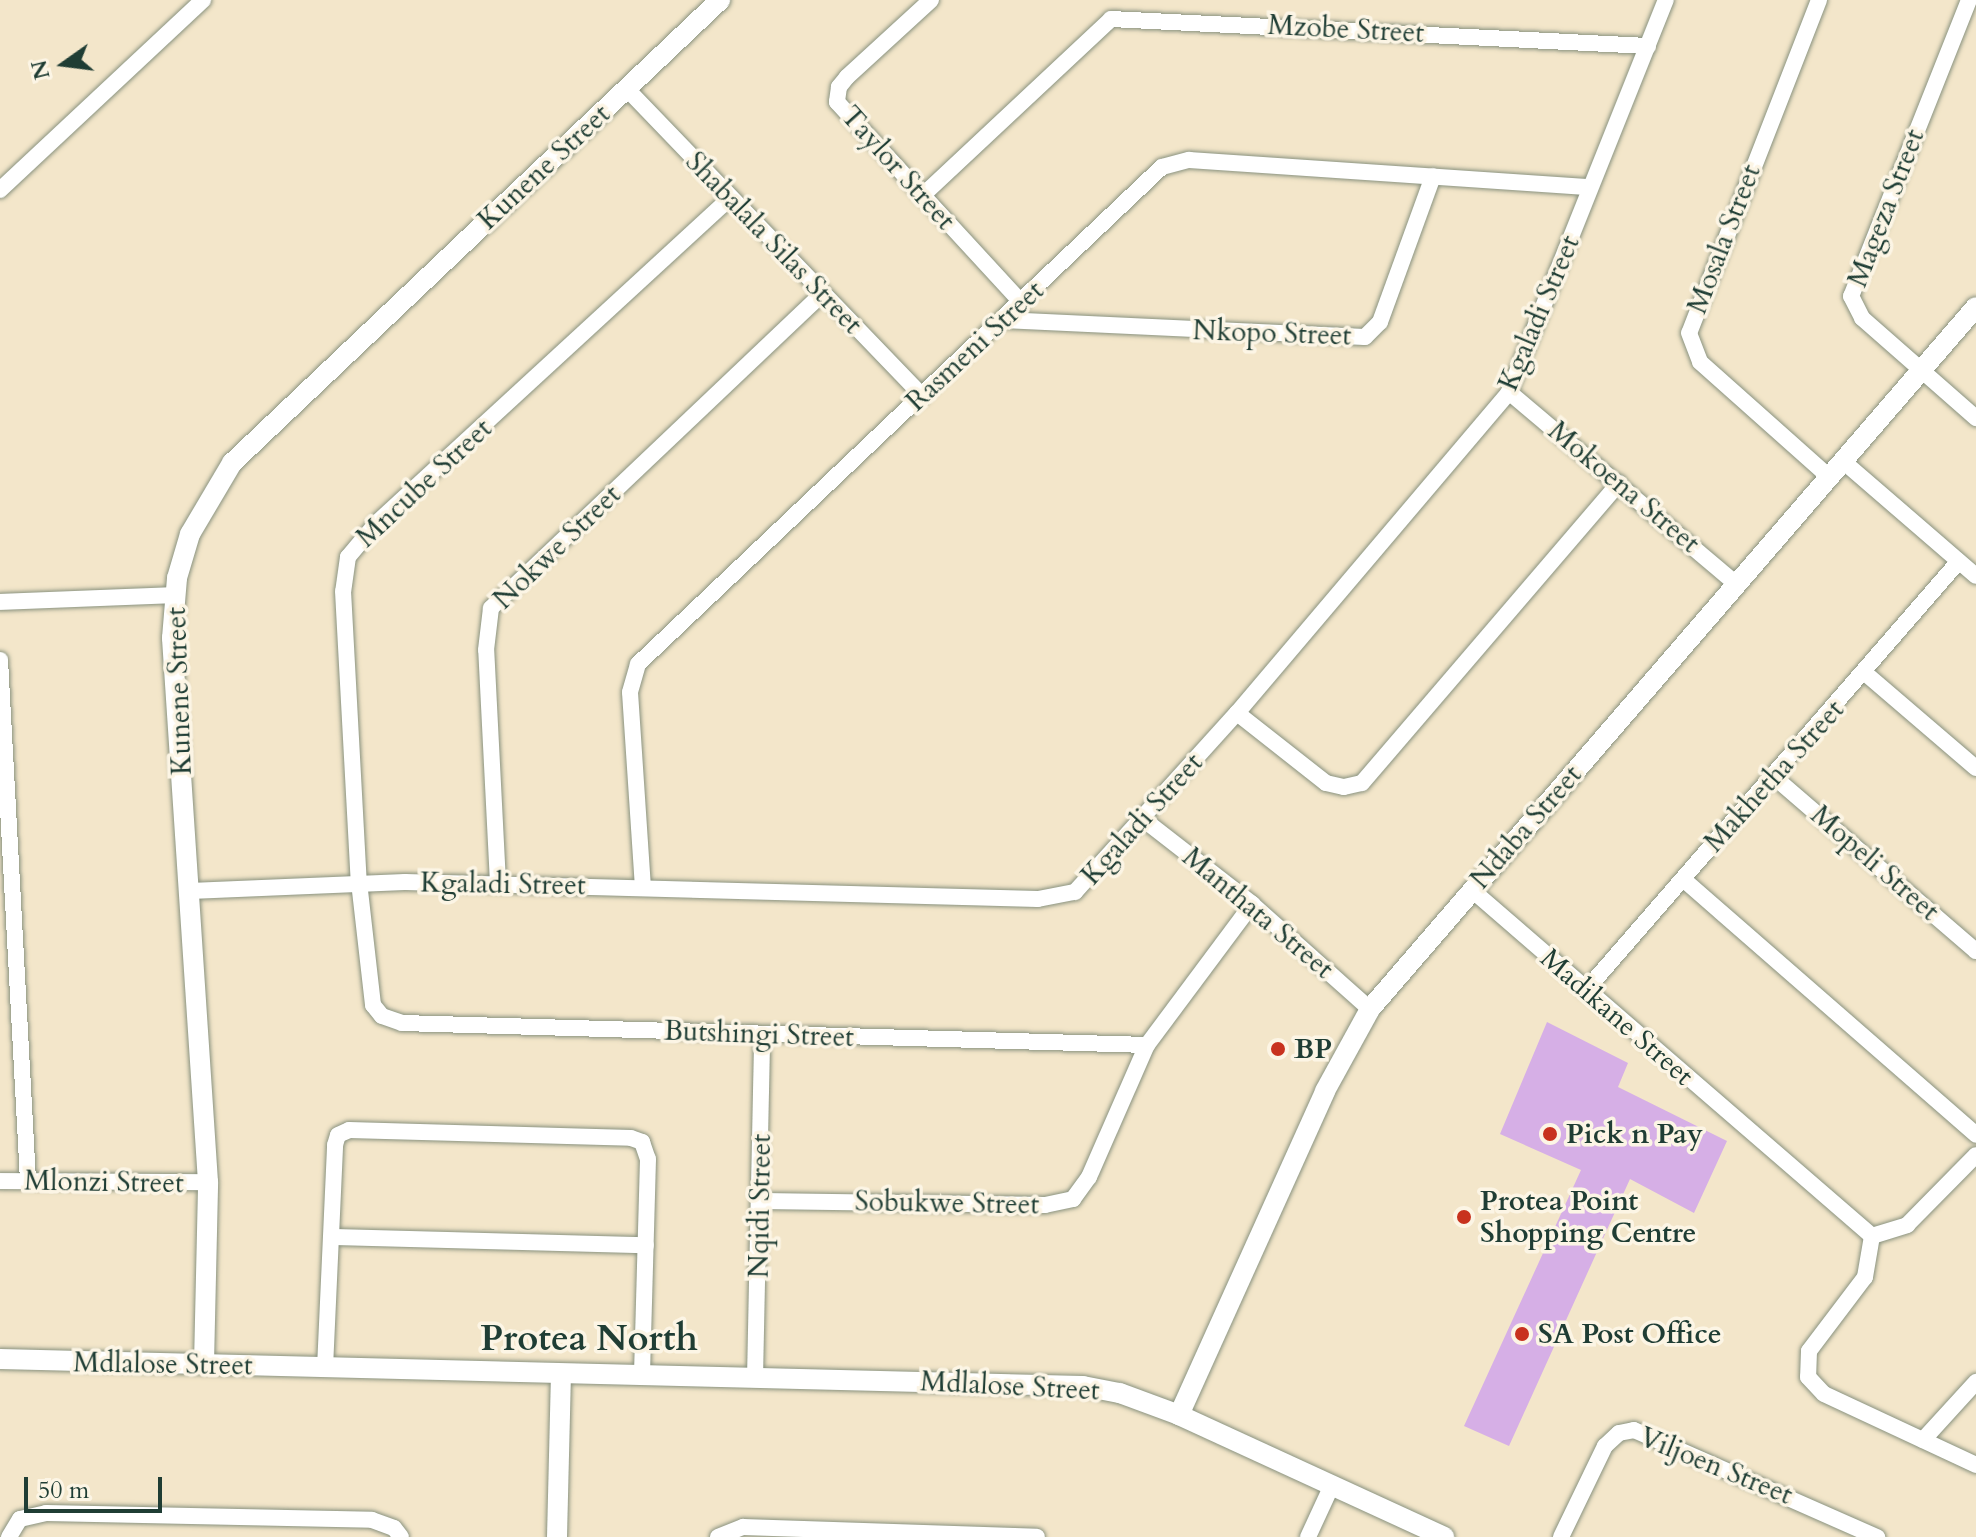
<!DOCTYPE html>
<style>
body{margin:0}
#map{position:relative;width:1976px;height:1537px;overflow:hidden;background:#f3e6ca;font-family:Cardo,serif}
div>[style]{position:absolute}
.building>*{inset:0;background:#d6afe6}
.roads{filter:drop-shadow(0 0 2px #89927f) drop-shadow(0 0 2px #89927f)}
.minor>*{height:16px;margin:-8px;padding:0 8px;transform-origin:8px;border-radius:8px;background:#fff}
.tertiary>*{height:20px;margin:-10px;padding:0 10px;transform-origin:10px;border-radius:10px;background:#fff}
.dots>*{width:22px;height:22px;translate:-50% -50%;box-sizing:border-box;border:4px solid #fcf5e5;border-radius:50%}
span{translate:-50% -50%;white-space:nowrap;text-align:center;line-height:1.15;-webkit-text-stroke:7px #fcf5e5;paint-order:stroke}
.street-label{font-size:28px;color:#1f3d34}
.poi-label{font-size:28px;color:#1f3d34;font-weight:700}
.left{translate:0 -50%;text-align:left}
.district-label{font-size:36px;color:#1f3d34;font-weight:700}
.north{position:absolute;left:24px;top:24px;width:80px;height:80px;-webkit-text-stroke:6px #fcf5e5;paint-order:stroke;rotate:256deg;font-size:22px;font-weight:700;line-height:32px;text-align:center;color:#1f3d34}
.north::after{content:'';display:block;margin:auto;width:28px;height:36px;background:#1f3d34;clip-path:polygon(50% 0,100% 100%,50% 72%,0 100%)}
.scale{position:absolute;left:24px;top:1477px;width:138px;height:36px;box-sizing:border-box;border:4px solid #1f3d34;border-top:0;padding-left:10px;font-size:24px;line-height:28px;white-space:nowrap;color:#1f3d34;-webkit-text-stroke:6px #fcf5e5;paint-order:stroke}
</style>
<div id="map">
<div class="building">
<div style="clip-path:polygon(1547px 1022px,1628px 1063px,1618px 1087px,1727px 1141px,1694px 1213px,1630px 1179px,1509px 1446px,1464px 1426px,1581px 1170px,1500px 1134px)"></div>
</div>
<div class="roads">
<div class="minor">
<div style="left:931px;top:0;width:114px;rotate:137.5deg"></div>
<div style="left:847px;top:77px;width:13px;rotate:129deg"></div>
<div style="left:839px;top:87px;width:15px;rotate:98deg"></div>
<div style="left:837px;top:102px;width:273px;rotate:47.4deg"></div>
<div style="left:1819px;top:0;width:357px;rotate:111.3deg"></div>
<div style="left:1689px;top:333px;width:31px;rotate:69deg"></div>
<div style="left:1700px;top:362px;width:173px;rotate:41.7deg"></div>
<div style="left:1969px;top:0;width:319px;rotate:111.7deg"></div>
<div style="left:1851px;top:296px;width:25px;rotate:63deg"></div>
<div style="left:1862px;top:318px;width:152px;rotate:41.3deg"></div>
<div style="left:627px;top:89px;width:426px;rotate:46.1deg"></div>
<div style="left:0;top:190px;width:278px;rotate:-43.1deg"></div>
<div style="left:922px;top:196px;width:259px;rotate:-43.1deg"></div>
<div style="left:1111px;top:19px;width:538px;rotate:2.88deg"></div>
<div style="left:730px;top:198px;width:483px;rotate:137.4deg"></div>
<div style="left:375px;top:525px;width:42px;rotate:130.2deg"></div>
<div style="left:348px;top:557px;width:34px;rotate:98deg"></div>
<div style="left:343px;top:591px;width:291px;rotate:86.9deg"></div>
<div style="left:359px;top:882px;width:124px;rotate:83.5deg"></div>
<div style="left:373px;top:1005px;width:14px;rotate:51deg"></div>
<div style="left:382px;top:1016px;width:21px;rotate:19deg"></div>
<div style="left:402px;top:1023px;width:745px;rotate:1.69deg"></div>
<div style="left:1003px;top:320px;width:362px;rotate:2.7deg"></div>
<div style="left:1365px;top:337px;width:21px;rotate:-45deg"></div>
<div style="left:1380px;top:322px;width:155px;rotate:-70deg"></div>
<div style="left:1509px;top:392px;width:299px;rotate:40.2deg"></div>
<div style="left:1844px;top:462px;width:174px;rotate:40.8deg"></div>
<div style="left:0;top:602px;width:175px;rotate:-2.3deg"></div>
<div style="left:0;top:660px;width:522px;rotate:86.92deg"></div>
<div style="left:1865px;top:673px;width:146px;rotate:40.6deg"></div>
<div style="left:1237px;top:713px;width:113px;rotate:38.2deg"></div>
<div style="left:1326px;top:783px;width:18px;rotate:13deg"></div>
<div style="left:1344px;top:787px;width:18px;rotate:-13deg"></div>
<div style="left:1362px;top:783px;width:395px;rotate:-49.4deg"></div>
<div style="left:1773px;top:776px;width:268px;rotate:40.8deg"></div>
<div style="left:1143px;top:819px;width:138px;rotate:37.9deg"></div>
<div style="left:1252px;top:904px;width:158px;rotate:41.7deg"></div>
<div style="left:1683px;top:879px;width:389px;rotate:41.1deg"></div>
<div style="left:498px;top:883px;width:233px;rotate:-92.9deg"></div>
<div style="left:486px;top:650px;width:42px;rotate:-83.2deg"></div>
<div style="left:491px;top:608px;width:456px;rotate:-43.5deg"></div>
<div style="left:643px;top:888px;width:196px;rotate:-93.8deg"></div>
<div style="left:630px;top:692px;width:29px;rotate:-74deg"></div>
<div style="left:638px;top:664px;width:722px;rotate:-43.49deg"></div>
<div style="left:1162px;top:167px;width:28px;rotate:-15deg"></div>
<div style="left:1189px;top:160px;width:402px;rotate:3.9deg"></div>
<div style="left:1472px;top:890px;width:529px;rotate:40.86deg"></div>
<div style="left:1872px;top:1236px;width:37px;rotate:-17deg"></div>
<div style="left:1907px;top:1225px;width:98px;rotate:-45.4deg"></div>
<div style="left:190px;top:891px;width:215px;rotate:-2.4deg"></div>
<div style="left:405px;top:882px;width:633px;rotate:1.54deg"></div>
<div style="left:1038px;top:899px;width:38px;rotate:-11deg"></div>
<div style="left:1075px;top:892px;width:241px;rotate:-47.9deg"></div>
<div style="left:1237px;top:713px;width:421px;rotate:-49.7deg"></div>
<div style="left:1509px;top:392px;width:422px;rotate:-68.2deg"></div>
<div style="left:1586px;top:990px;width:568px;rotate:-48.99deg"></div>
<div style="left:0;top:1181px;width:208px;rotate:0.3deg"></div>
<div style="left:762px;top:1201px;width:283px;rotate:0.8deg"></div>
<div style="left:1045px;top:1205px;width:29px;rotate:-12deg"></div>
<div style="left:1073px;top:1199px;width:27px;rotate:-54deg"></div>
<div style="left:1089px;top:1177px;width:144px;rotate:-66.3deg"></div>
<div style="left:1147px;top:1045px;width:176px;rotate:-53.3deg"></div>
<div style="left:1872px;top:1236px;width:42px;rotate:99.7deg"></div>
<div style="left:1865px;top:1277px;width:93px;rotate:127.1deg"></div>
<div style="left:1809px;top:1351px;width:26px;rotate:92deg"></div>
<div style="left:1808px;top:1377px;width:23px;rotate:47deg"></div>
<div style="left:1824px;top:1394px;width:168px;rotate:25deg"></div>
<div style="left:333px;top:1237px;width:313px;rotate:1.5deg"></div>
<div style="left:325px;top:1368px;width:223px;rotate:-87.4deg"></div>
<div style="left:335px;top:1145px;width:10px;rotate:-73deg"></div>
<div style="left:338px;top:1135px;width:12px;rotate:-24deg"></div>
<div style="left:349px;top:1130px;width:282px;rotate:1.6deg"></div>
<div style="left:631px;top:1138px;width:12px;rotate:20deg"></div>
<div style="left:642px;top:1142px;width:18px;rotate:71deg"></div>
<div style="left:648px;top:1159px;width:217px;rotate:91.6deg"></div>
<div style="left:755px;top:1378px;width:344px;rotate:-88.8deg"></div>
<div style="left:1923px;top:1440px;width:79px;rotate:-47.6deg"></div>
<div style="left:9px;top:1537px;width:21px;rotate:-59deg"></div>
<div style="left:20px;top:1519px;width:27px;rotate:-13deg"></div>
<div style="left:46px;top:1513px;width:326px;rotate:1.2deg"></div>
<div style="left:372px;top:1520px;width:23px;rotate:20deg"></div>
<div style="left:394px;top:1528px;width:11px;rotate:52deg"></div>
<div style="left:718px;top:1537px;width:27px;rotate:-22deg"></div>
<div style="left:743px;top:1527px;width:294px;rotate:1.9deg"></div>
<div style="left:1308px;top:1537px;width:57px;rotate:-65.2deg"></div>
<div style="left:1561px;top:1537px;width:101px;rotate:-64.2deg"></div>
<div style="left:1605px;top:1446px;width:19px;rotate:-43deg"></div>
<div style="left:1619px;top:1433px;width:15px;rotate:-11deg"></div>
<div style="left:1634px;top:1430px;width:266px;rotate:23.8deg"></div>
</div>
<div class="tertiary">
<div style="left:0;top:1359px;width:1083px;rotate:1.43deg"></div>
<div style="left:1083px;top:1386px;width:38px;rotate:11deg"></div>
<div style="left:1120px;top:1393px;width:63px;rotate:20.4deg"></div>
<div style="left:1179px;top:1415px;width:292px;rotate:24.7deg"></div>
<div style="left:204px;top:1364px;width:182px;rotate:-88.7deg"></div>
<div style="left:208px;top:1182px;width:545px;rotate:-93.79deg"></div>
<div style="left:172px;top:638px;width:60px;rotate:-85.2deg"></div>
<div style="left:177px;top:578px;width:46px;rotate:-73.5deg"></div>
<div style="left:190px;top:534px;width:82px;rotate:-59.4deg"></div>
<div style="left:232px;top:463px;width:673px;rotate:-43.49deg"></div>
<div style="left:1179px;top:1415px;width:355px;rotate:-65.7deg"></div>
<div style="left:1325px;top:1091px;width:94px;rotate:-61.2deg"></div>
<div style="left:1370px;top:1009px;width:927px;rotate:-49.2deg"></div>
<div style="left:557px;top:1537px;width:161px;rotate:-88.6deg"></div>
</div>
</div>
<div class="dots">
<div style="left:1278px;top:1049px;background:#c8321e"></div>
<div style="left:1550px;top:1134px;background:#c8321e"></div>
<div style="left:1464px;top:1217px;background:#c8321e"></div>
<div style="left:1522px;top:1334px;background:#c8321e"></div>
</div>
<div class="street-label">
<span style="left:1346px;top:29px;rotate:3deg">Mzobe Street</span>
<span style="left:544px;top:167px;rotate:-43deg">Kunene Street</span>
<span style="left:898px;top:168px;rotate:48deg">Taylor Street</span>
<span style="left:1886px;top:208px;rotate:-69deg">Mageza Street</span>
<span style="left:1724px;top:239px;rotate:-69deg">Mosala Street</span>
<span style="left:774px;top:243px;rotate:46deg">Shabalala Silas Street</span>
<span style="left:1539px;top:313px;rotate:-67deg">Kgaladi Street</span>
<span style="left:1272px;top:333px;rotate:2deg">Nkopo Street</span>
<span style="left:975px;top:346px;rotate:-43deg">Rasmeni Street</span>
<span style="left:424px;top:483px;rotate:-43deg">Mncube Street</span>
<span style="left:1624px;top:487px;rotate:40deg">Mokoena Street</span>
<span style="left:557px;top:547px;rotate:-44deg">Nokwe Street</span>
<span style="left:179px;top:691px;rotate:-92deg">Kunene Street</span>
<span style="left:1774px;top:776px;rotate:-48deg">Makhetha Street</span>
<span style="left:1142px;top:819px;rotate:-48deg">Kgaladi Street</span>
<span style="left:1526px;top:827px;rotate:-49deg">Ndaba Street</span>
<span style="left:1875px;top:863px;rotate:41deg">Mopeli Street</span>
<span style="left:503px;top:884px;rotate:1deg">Kgaladi Street</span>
<span style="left:1258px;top:913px;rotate:40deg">Manthata Street</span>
<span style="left:1617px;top:1017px;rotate:41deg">Madikane Street</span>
<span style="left:759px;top:1034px;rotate:2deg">Butshingi Street</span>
<span style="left:104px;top:1182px;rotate:1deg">Mlonzi Street</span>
<span style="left:947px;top:1203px;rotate:1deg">Sobukwe Street</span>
<span style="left:760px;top:1206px;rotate:-89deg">Nqidi Street</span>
<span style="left:163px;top:1364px;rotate:1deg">Mdlalose Street</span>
<span style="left:1010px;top:1386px;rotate:3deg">Mdlalose Street</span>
<span style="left:1716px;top:1466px;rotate:22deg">Viljoen Street</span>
</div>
<div class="poi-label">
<span class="left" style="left:1294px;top:1049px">BP</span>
<span class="left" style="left:1566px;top:1134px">Pick n Pay</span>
<span class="left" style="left:1480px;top:1217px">Protea Point<br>Shopping Centre</span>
<span class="left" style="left:1538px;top:1334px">SA Post Office</span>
</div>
<div class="district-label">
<span style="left:589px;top:1339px">Protea North</span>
</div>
<div class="north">N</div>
<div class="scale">50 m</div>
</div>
